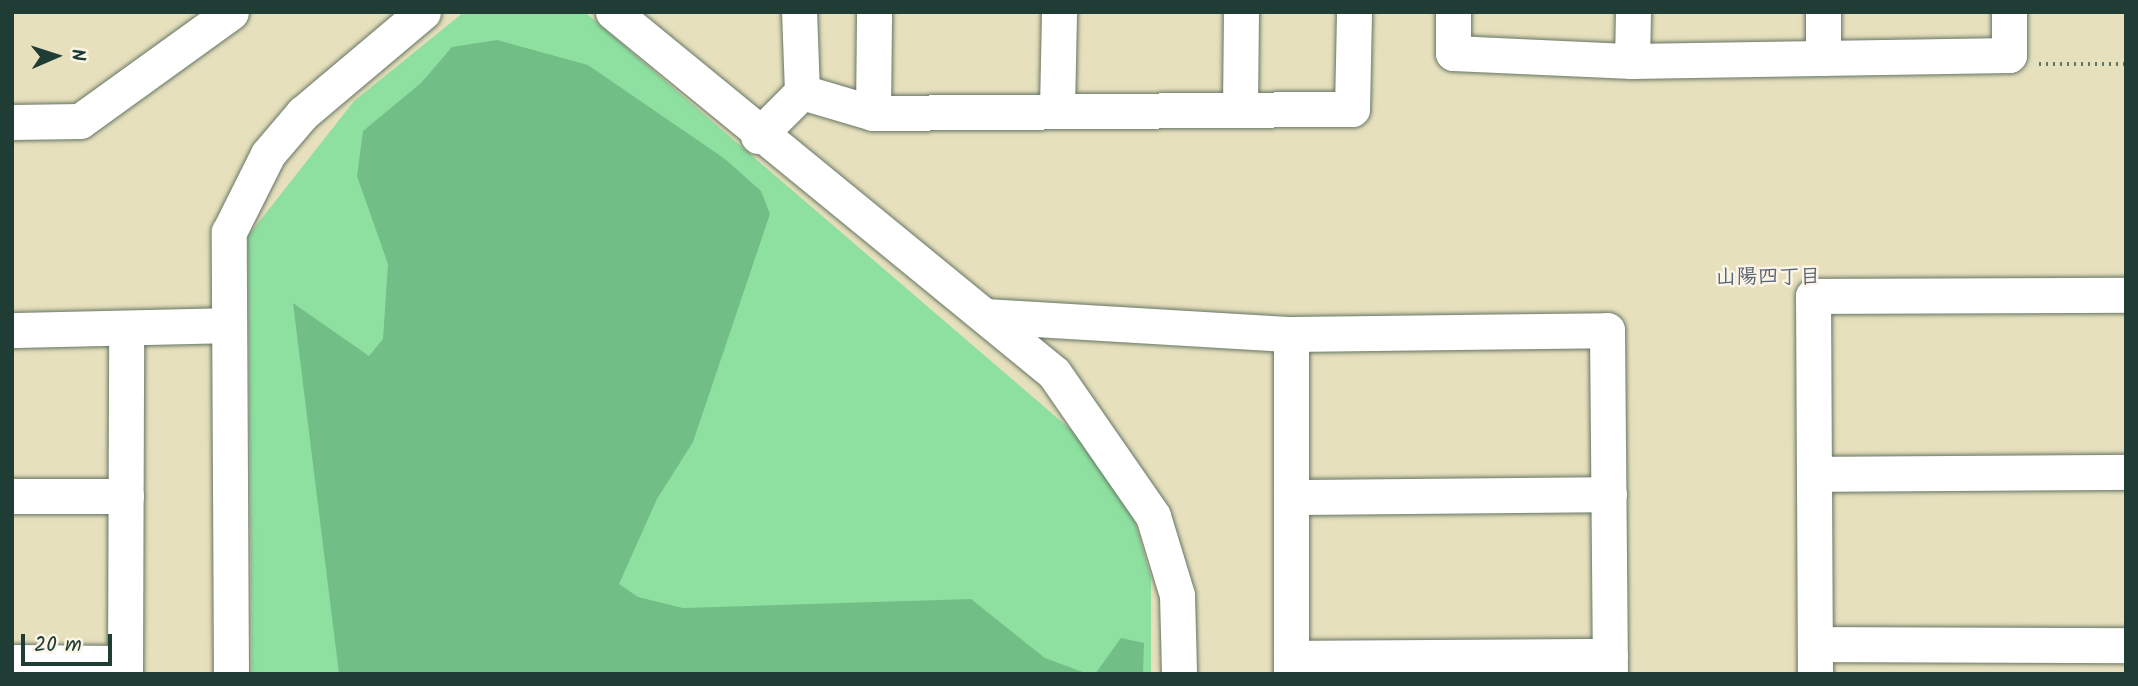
<!DOCTYPE html>
<meta charset="utf-8">
<style>
body{margin:0}
#map{position:relative;width:2138px;height:686px;overflow:hidden;background:#e7e0bd;font-family:Kalam,"Klee One",sans-serif}
div>[style]{position:absolute}
.green>*{inset:0;background:#8ee0a1}
.forest>*{inset:0;background:#72be87}
.path>*{height:4.5px;margin-top:-2.25px;transform-origin:0;background:repeating-linear-gradient(90deg,#657664 0 2px,transparent 0 7px)}
.roads{filter:drop-shadow(0 0 2px #657664) drop-shadow(0 0 2px #657664)}
.minor>*{height:35px;margin:-17.5px;padding:0 17.5px;transform-origin:17.5px;border-radius:17.5px;background:#fff}
span{translate:-50% -50%;white-space:nowrap;text-align:center;line-height:1.15;-webkit-text-stroke:5px #fcf5e5;paint-order:stroke}
.neighbourhood-label{font-size:21px;color:#576579;font-weight:700}
.frame{position:absolute;inset:0;border:14px solid #1f3d34;pointer-events:none}
.north{position:absolute;left:21px;top:21px;width:70px;height:70px;-webkit-text-stroke:5px #fcf5e5;paint-order:stroke;rotate:87deg;font-size:19px;font-weight:700;line-height:28px;text-align:center;color:#1f3d34}
.north::after{content:'';display:block;margin:auto;width:24px;height:32px;background:#1f3d34;clip-path:polygon(50% 0,100% 100%,50% 72%,0 100%)}
.scale{position:absolute;left:21px;top:634px;width:91px;height:32px;box-sizing:border-box;border:4px solid #1f3d34;border-top:0;padding-left:9px;font-size:21px;line-height:24px;white-space:nowrap;color:#1f3d34;-webkit-text-stroke:5px #fcf5e5;paint-order:stroke}
</style>
<div id="map">
<div class="green">
<div style="clip-path:polygon(464px 12px,585px 12px,1084px 441px,1127px 496px,1151px 577px,1151px 674px,252px 674px,248px 236px,354px 101px)"></div>
</div>
<div class="forest">
<div style="clip-path:polygon(497px 40px,588px 65px,725px 159px,761px 191px,770px 214px,693px 442px,657px 499px,619px 584px,638px 597px,683px 608px,971px 599px,1045px 658px,1088px 674px,339px 674px,293px 303px,369px 356px,383px 339px,388px 264px,357px 176px,363px 131px,421px 83px,452px 47px)"></div>
<div style="clip-path:polygon(1121px 638px,1144px 643px,1143px 674px,1095px 674px)"></div>
</div>
<div class="path">
<div style="left:2039px;top:64px;width:87px"></div>
</div>
<div class="roads">
<div class="minor">
<div style="left:613px;top:12px;width:570px;rotate:39.3deg"></div>
<div style="left:1054px;top:373px;width:174px;rotate:55.3deg"></div>
<div style="left:1153px;top:516px;width:83px;rotate:73.1deg"></div>
<div style="left:1177px;top:595px;width:79px;rotate:88.5deg"></div>
<div style="left:1453px;top:12px;width:41px;rotate:90deg"></div>
<div style="left:1453px;top:53px;width:179px;rotate:2.6deg"></div>
<div style="left:1632px;top:61px;width:377px;rotate:-0.9deg"></div>
<div style="left:2009px;top:55px;width:43px;rotate:-90deg"></div>
<div style="left:1823px;top:12px;width:46px;rotate:90deg"></div>
<div style="left:1632px;top:61px;width:49px;rotate:-88.8deg"></div>
<div style="left:802px;top:92px;width:74px;rotate:16.5deg"></div>
<div style="left:873px;top:113px;width:479px;rotate:-0.5deg"></div>
<div style="left:1352px;top:109px;width:97px;rotate:-88.8deg"></div>
<div style="left:1240px;top:107px;width:95px;rotate:-89.4deg"></div>
<div style="left:1057px;top:109px;width:97px;rotate:-88.8deg"></div>
<div style="left:873px;top:113px;width:101px;rotate:-89.4deg"></div>
<div style="left:12px;top:122px;width:68px;rotate:-0.8deg"></div>
<div style="left:80px;top:121px;width:186px;rotate:-35.8deg"></div>
<div style="left:758px;top:136px;width:62px;rotate:-45deg"></div>
<div style="left:802px;top:92px;width:80px;rotate:-92.1deg"></div>
<div style="left:985px;top:316px;width:307px;rotate:3.4deg"></div>
<div style="left:1291px;top:334px;width:316px;rotate:-0.7deg"></div>
<div style="left:1607px;top:330px;width:344px;rotate:89.5deg"></div>
<div style="left:12px;top:330px;width:216px;rotate:-1.3deg"></div>
<div style="left:1814px;top:474px;width:312px;rotate:-0.4deg"></div>
<div style="left:12px;top:496px;width:114px"></div>
<div style="left:1291px;top:497px;width:318px;rotate:-0.5deg"></div>
<div style="left:1815px;top:644px;width:311px;rotate:0.2deg"></div>
<div style="left:1291px;top:658px;width:319px;rotate:-0.4deg"></div>
<div style="left:12px;top:662px;width:113px;rotate:0.5deg"></div>
<div style="left:125px;top:674px;width:343px;rotate:-89.8deg"></div>
<div style="left:231px;top:674px;width:442px;rotate:-90.3deg"></div>
<div style="left:229px;top:232px;width:87px;rotate:-63.4deg"></div>
<div style="left:268px;top:154px;width:54px;rotate:-49.5deg"></div>
<div style="left:303px;top:113px;width:157px;rotate:-40.1deg"></div>
<div style="left:1291px;top:674px;width:340px;rotate:-90deg"></div>
<div style="left:1815px;top:674px;width:378px;rotate:-90.3deg"></div>
<div style="left:1813px;top:296px;width:313px;rotate:-0.2deg"></div>
</div>
</div>
<div class="neighbourhood-label">
<span style="left:1768px;top:278px">山陽四丁目</span>
</div>
<div class="frame"></div>
<div class="north">N</div>
<div class="scale">20 m</div>
</div>
